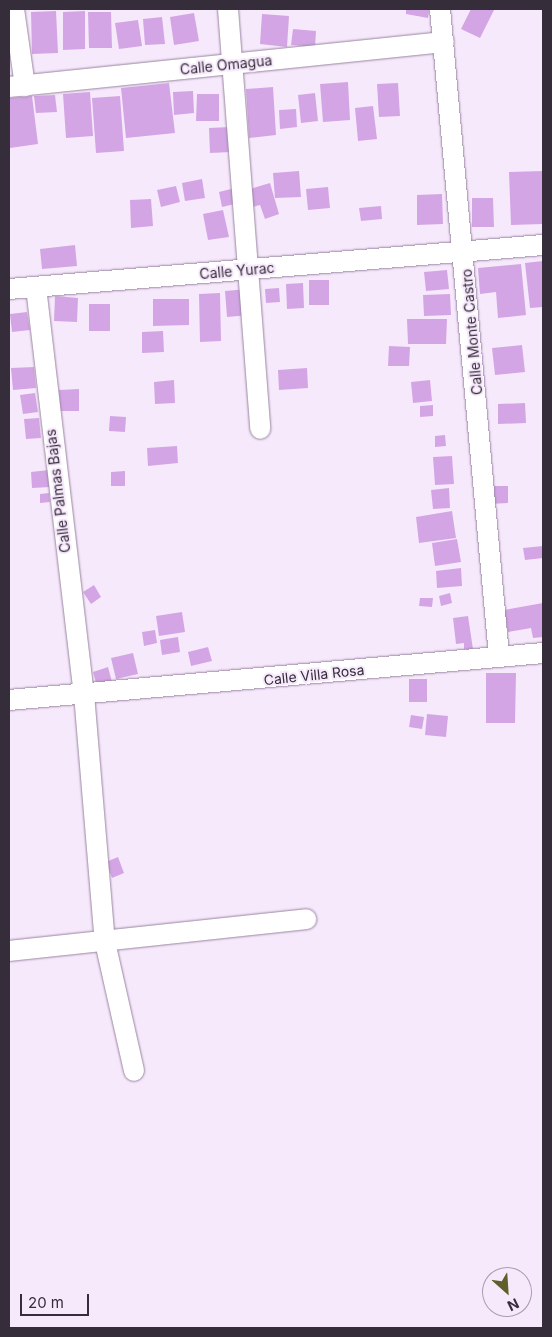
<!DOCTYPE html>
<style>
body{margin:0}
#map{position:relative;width:552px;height:1337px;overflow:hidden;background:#f7e9fc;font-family:Inter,sans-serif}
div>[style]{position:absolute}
.building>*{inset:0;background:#d4a5e5}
.roads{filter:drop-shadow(0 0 1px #9985a1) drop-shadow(0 0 1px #9985a1)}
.minor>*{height:20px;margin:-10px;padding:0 10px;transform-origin:10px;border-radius:10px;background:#fff}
span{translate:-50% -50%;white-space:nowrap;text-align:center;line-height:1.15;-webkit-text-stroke:4px #f7e9fc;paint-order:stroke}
.street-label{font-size:14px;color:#352d39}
.frame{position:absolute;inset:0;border:10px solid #352d39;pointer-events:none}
.north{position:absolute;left:482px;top:1267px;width:50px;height:50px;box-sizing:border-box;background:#f7e9fc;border:1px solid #a99eae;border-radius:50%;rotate:154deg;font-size:14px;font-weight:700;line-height:20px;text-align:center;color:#352d39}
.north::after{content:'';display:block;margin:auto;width:18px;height:22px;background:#605f2b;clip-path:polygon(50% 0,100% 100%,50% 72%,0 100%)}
.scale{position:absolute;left:20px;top:1294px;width:69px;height:22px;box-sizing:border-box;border:2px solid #352d39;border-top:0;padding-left:6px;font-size:15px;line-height:18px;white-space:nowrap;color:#352d39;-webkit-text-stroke:4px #f7e9fc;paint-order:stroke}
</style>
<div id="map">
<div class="building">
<div style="clip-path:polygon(406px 9px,429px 9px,428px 18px,406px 14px)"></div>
<div style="clip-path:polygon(471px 9px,494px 10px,480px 38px,461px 29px)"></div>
<div style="clip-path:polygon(56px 11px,58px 53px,32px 54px,31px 12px)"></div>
<div style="clip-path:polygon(85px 11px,85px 49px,63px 50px,63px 12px)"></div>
<div style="clip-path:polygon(88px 12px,111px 12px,112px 48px,89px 48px)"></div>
<div style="clip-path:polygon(194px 13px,199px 41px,174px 45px,170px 17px)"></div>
<div style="clip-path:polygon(262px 14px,289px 16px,287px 47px,260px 44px)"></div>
<div style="clip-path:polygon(162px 17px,165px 44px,145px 45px,143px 19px)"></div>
<div style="clip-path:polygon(138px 20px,142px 46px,119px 49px,115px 23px)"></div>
<div style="clip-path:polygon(293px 29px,316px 31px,315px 47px,291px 45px)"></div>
<div style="clip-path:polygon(348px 82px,350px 120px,323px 122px,320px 84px)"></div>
<div style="clip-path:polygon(169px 83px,175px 133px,126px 138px,121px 88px)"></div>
<div style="clip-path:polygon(398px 83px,400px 116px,379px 117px,377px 84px)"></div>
<div style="clip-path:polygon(273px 87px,276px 135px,249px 138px,246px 89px)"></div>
<div style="clip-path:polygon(193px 91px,194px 113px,174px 115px,173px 92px)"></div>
<div style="clip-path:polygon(90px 92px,93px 136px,66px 138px,63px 94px)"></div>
<div style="clip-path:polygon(315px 93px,318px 121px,301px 123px,298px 95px)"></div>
<div style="clip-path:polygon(197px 94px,219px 94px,219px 121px,196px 121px)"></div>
<div style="clip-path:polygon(55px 95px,57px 112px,36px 113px,34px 96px)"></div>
<div style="clip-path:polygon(32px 96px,38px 144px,10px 148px,9px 98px)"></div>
<div style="clip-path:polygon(120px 96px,124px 151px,96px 153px,92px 98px)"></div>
<div style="clip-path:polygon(373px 106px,377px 139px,358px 141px,355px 108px)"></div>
<div style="clip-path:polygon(296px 109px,297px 127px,280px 129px,279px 110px)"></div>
<div style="clip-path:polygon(230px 127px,231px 152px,210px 153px,209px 128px)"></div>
<div style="clip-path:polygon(299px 171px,301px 197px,275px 198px,273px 173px)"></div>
<div style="clip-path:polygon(543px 171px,543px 224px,511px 225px,509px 172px)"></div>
<div style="clip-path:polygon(202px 179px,205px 198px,185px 201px,182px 183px)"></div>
<div style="clip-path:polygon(270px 183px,279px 214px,265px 219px,260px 205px,252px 207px,247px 190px)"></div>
<div style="clip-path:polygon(176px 186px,180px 202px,161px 207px,157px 190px)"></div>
<div style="clip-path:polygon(328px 187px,330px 208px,308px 210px,306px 189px)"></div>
<div style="clip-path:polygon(235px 188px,239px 203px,222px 207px,219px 192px)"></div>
<div style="clip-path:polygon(442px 194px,443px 224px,417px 225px,417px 195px)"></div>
<div style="clip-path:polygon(472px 198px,493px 198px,494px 227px,472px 227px)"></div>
<div style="clip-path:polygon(151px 199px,153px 226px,131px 228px,130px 200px)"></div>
<div style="clip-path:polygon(381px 206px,382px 219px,361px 221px,359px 208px)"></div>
<div style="clip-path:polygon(223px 210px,229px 237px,208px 240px,203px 214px)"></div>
<div style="clip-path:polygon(75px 245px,77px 266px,42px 269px,40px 249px)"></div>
<div style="clip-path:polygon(543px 261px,543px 307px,530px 308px,525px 263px)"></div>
<div style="clip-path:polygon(521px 264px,526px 315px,498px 318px,496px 292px,480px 294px,478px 268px)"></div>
<div style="clip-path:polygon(447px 270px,449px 289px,426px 291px,424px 272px)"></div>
<div style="clip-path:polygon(309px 280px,329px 280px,329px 305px,309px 305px)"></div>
<div style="clip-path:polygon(303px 283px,304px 308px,287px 309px,286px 284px)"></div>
<div style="clip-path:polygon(279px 288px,280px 302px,266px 303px,265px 289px)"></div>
<div style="clip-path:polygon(248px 289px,250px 315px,227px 317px,225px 291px)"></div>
<div style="clip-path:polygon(220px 293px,221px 341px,200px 342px,199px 294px)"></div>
<div style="clip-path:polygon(450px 294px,451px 315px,424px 316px,423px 295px)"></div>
<div style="clip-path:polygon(55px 296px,78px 298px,77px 322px,54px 321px)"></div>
<div style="clip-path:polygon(153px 299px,189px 299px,189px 325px,153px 326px)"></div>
<div style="clip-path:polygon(89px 304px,110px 304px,110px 331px,89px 331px)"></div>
<div style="clip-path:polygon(27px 312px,30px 330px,12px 332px,10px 314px)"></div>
<div style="clip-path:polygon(407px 319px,447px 319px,446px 344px,408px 344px)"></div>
<div style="clip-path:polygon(163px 331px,164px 352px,142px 353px,142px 332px)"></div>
<div style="clip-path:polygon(522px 345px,525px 372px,495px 375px,492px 348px)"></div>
<div style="clip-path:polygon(389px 346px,410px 347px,409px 366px,388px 366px)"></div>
<div style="clip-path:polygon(34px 367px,36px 388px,13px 390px,11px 368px)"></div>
<div style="clip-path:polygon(307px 368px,308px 388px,279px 390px,278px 370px)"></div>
<div style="clip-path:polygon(174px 380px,175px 403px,155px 404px,154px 382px)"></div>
<div style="clip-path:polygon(430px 380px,432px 401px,413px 403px,411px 382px)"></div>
<div style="clip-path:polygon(79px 389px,79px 411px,60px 411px,59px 390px)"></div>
<div style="clip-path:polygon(35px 393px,38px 412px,23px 414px,20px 395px)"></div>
<div style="clip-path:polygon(525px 403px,526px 423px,498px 424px,498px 404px)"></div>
<div style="clip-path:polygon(433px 405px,433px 416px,420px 417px,420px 406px)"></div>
<div style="clip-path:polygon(110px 416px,126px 417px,125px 432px,109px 431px)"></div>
<div style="clip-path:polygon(39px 418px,41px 438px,26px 439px,24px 419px)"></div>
<div style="clip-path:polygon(445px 435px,446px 446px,435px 447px,435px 436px)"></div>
<div style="clip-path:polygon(177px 446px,178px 463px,148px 466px,147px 448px)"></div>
<div style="clip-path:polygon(452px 456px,454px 484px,435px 485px,433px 457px)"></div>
<div style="clip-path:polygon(49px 470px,50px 487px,32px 488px,31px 472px)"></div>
<div style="clip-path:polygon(125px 471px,125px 486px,111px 486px,111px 472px)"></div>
<div style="clip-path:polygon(489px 486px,508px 486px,508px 503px,489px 504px)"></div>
<div style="clip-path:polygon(449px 488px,450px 508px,433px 509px,431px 490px)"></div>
<div style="clip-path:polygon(49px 493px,50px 502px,40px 503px,40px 494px)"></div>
<div style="clip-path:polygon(452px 511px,456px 538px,419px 543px,416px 517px)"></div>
<div style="clip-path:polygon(457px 539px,461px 562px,435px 566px,432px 543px)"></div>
<div style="clip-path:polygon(543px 546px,543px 558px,525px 560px,523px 548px)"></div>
<div style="clip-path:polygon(461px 568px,462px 586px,437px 588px,436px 571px)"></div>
<div style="clip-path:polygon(94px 585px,101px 597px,91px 604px,83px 592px)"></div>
<div style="clip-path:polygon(450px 593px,452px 603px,441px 606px,439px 596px)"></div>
<div style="clip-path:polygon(420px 598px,433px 598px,432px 607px,419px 606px)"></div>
<div style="clip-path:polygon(543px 603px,543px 637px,533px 638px,531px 628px,508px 632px,504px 610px)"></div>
<div style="clip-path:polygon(182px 612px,185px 632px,159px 636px,156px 616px)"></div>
<div style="clip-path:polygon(468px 616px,473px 649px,464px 649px,464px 643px,456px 644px,453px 618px)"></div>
<div style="clip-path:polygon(155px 630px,157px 643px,144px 646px,142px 632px)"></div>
<div style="clip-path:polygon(178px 637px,180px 652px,162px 655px,160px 640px)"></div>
<div style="clip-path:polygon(208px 647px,212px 661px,191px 666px,188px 652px)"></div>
<div style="clip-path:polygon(133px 653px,138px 674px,116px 679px,111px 658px)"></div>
<div style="clip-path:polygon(108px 667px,112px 682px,97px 686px,93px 672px)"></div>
<div style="clip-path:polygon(486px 673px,516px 673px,515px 723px,486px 723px)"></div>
<div style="clip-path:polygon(409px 679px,427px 679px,427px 702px,409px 702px)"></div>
<div style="clip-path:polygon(427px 714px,448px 716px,446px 737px,425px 735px)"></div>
<div style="clip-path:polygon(411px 715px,424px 717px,422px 729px,409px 727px)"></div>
<div style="clip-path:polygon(118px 857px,124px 873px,112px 878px,106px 862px)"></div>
</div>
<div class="roads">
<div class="minor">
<div style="left:14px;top:9px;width:78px;rotate:81.9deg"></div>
<div style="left:228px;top:9px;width:421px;rotate:85.6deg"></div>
<div style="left:440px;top:9px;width:650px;rotate:84.79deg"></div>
<div style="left:9px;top:87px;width:437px;rotate:-5.9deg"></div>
<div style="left:36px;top:287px;width:410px;rotate:83.3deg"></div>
<div style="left:84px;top:694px;width:249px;rotate:85.2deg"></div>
<div style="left:105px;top:942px;width:132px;rotate:77.3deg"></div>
<div style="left:9px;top:289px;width:536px;rotate:-4.71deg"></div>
<div style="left:9px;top:700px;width:536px;rotate:-5.03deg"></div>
<div style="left:9px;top:951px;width:299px;rotate:-6.1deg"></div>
</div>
</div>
<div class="street-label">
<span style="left:226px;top:65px;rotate:-6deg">Calle Omagua</span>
<span style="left:237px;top:271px;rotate:-5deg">Calle Yurac</span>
<span style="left:472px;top:332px;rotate:-95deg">Calle Monte Castro</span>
<span style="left:58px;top:491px;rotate:-97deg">Calle Palmas Bajas</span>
<span style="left:314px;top:675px;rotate:-6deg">Calle Villa Rosa</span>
</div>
<div class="frame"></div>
<div class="north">N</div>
<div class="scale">20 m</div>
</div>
